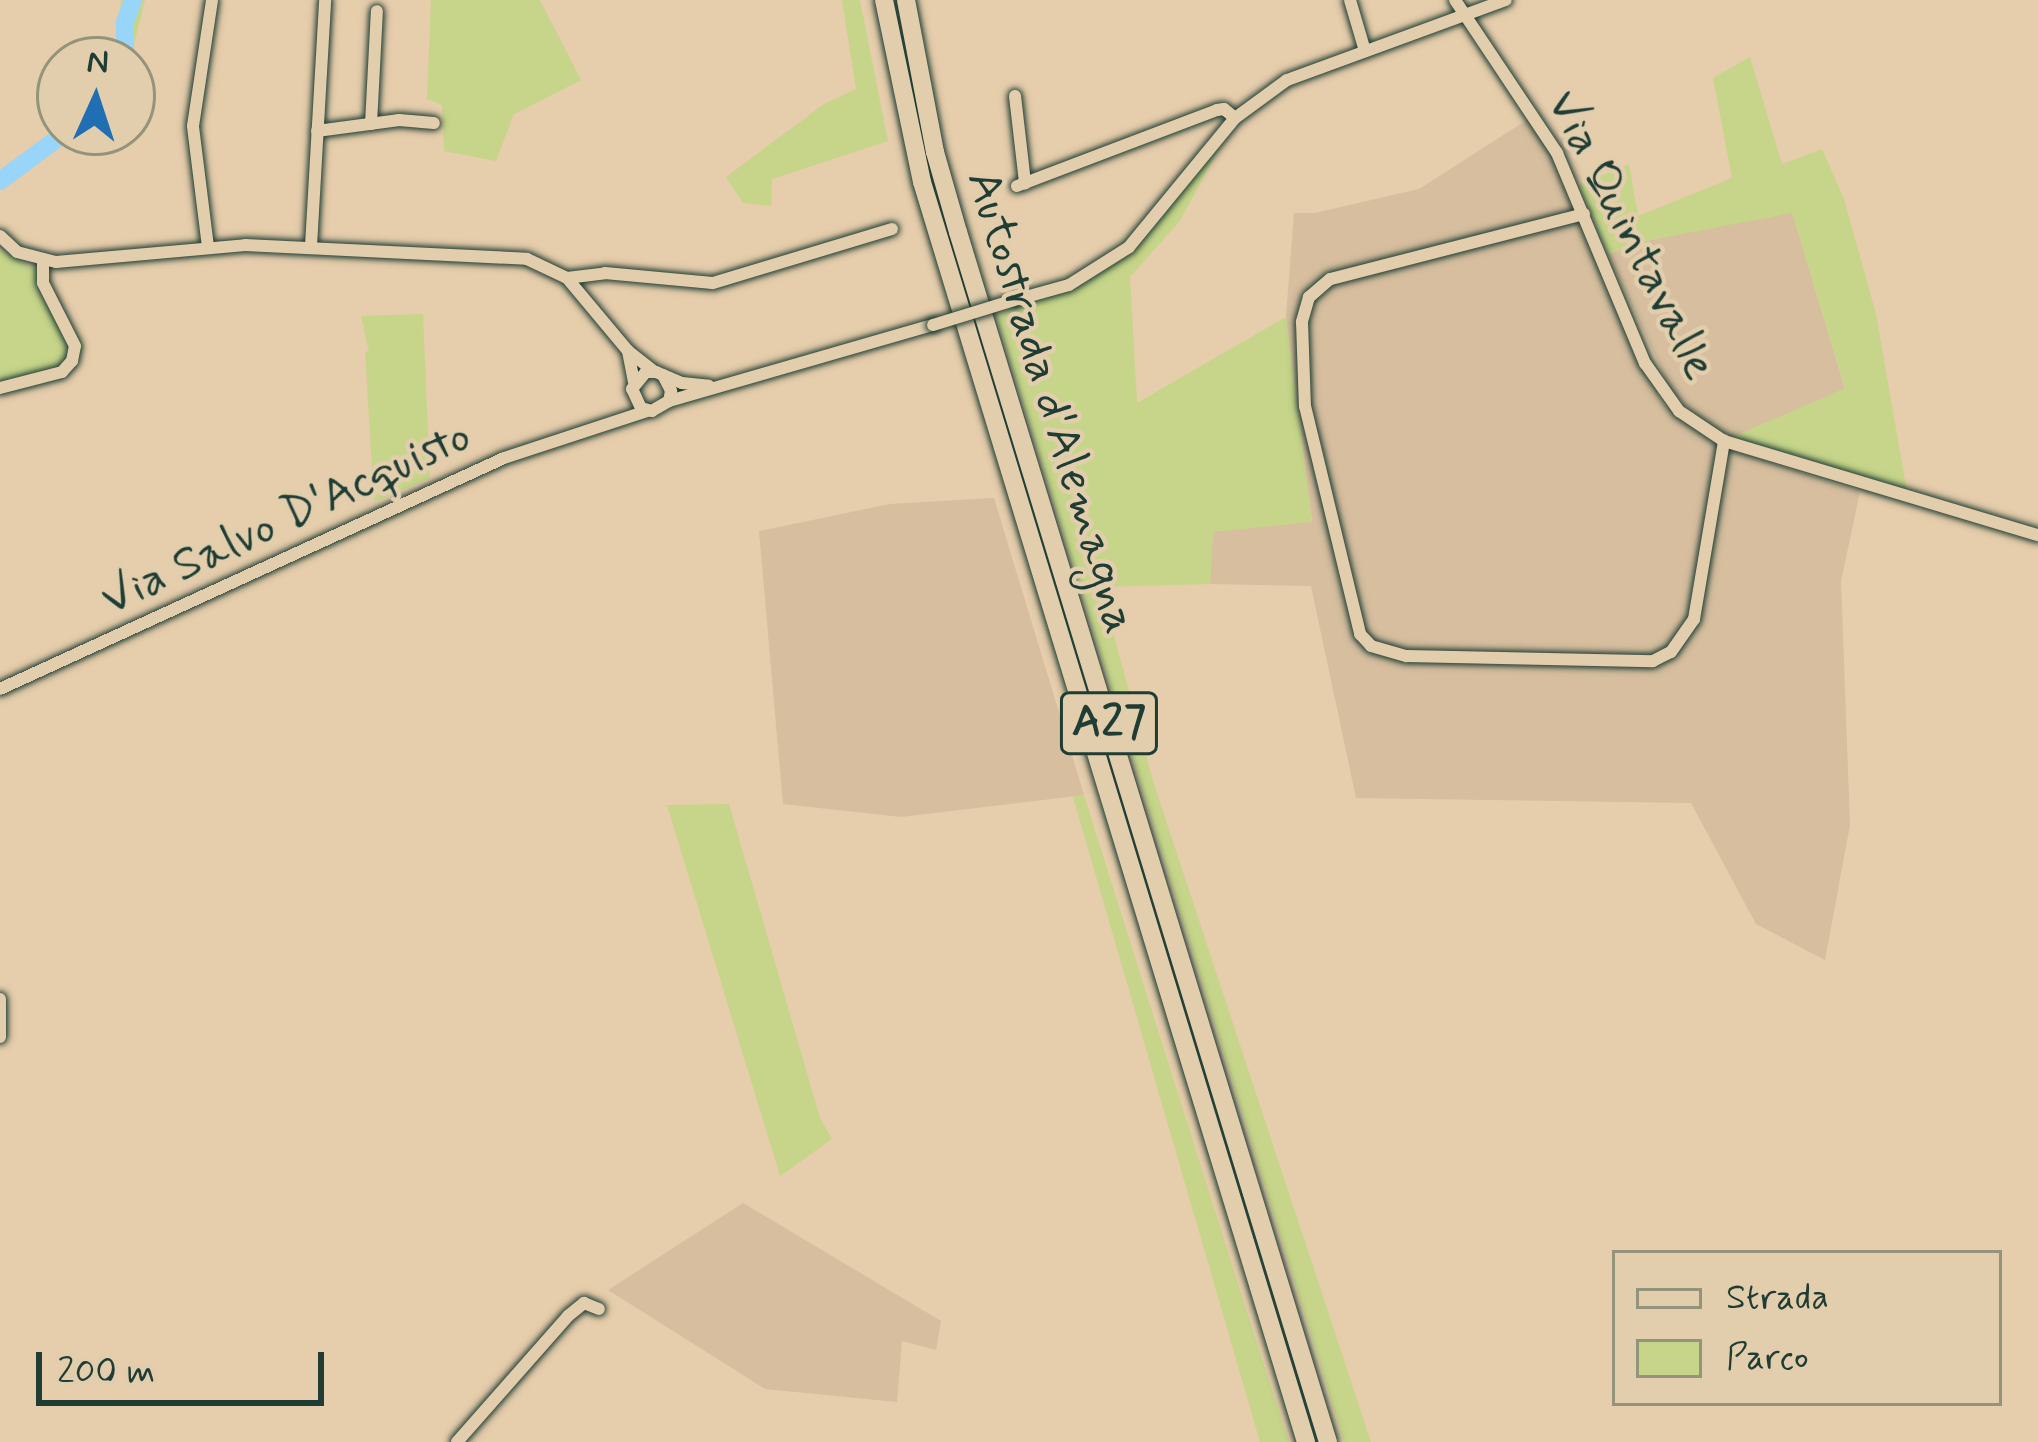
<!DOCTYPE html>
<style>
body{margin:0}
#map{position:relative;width:2038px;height:1442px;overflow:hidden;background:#e6cdab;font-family:Mynerve,sans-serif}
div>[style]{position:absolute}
.built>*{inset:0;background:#d6be9e}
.green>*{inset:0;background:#c6d589}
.river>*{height:18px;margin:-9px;padding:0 9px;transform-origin:9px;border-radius:9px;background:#99d5f9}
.roads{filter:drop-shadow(0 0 3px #1f3d34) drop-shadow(0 0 3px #1f3d34)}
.minor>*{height:12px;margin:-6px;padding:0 6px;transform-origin:6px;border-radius:6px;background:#e2ceac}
.highway>*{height:18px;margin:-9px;padding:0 9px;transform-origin:9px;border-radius:9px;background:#e2ceac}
.bridges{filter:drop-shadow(0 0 3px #1f3d34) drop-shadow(0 0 3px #1f3d34)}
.minor-bridge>*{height:12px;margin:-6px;padding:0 6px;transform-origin:6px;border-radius:6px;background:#e2ceac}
span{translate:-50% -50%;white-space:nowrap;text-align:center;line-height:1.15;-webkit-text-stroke:9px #e2ceac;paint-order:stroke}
.shield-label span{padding:3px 9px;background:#e2ceac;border:3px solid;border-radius:9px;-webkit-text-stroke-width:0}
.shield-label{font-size:45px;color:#1f3d34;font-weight:700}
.street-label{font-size:48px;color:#1f3d34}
.legend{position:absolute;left:1612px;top:1250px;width:390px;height:156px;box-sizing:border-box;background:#e2ceac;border:3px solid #94947c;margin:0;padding:15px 21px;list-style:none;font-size:36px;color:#1f3d34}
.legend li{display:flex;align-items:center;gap:24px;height:60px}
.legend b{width:60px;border:3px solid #94947c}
.north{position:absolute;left:36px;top:36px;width:120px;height:120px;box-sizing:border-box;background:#e2ceac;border:3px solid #94947c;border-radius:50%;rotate:3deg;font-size:33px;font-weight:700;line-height:48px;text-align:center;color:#1f3d34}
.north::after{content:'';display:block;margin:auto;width:42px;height:54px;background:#1f6fb2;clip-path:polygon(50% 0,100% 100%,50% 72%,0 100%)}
.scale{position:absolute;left:36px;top:1352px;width:288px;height:54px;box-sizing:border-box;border:6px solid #1f3d34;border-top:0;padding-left:15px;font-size:36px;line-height:42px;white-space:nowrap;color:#1f3d34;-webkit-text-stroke:9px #e2ceac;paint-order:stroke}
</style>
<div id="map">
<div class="built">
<div style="clip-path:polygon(1530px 118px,1547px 144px,1661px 402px,1716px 445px,1860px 492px,1841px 581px,1850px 825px,1825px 960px,1756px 924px,1691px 803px,1356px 798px,1311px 586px,1210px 584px,1213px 531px,1312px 521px,1286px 317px,1294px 213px,1315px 213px,1419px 189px)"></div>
<div style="clip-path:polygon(1792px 212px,1845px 389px,1733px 437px,1702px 420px,1672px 392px,1608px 254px,1650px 240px)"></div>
<div style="clip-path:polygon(994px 498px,1084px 795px,901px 817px,783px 804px,759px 531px,890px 504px)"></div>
<div style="clip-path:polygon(743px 1203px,941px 1321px,936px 1350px,902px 1341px,897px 1402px,765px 1389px,608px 1290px)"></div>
</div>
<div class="green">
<div style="clip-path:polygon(121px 0,145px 0,134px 44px,132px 92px,132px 60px,115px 60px)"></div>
<div style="clip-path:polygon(431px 0,540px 0,581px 80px,514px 114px,496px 161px,444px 151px,442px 105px,427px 99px)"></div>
<div style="clip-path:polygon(842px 0,860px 0,888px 141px,772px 179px,771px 206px,743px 203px,726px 177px,824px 104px,856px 89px)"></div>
<div style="clip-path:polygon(1750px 57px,1782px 164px,1822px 149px,1844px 199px,1876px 314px,1907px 492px,1733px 437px,1845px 388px,1792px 213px,1650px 240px,1608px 254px,1579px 185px,1629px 164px,1638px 216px,1732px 178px,1713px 78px)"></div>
<div style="clip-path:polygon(60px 126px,60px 132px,79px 132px,0 188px,0 171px)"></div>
<div style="clip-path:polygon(1229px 130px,1180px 221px,1130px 277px,1137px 403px,1286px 317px,1312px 522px,1213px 532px,1210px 584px,1101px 587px,1153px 781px,1371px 1442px,1344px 1442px,996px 315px,1076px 288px,1134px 248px)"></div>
<div style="clip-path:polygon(0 250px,36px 270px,40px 294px,53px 317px,85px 346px,69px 376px,45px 379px,31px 373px,0 383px)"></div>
<div style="clip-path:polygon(423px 314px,430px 478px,374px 502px,365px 352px,369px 351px,361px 316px)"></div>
<div style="clip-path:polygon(1084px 795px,1250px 1322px,1289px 1442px,1260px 1442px,1073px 797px)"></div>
<div style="clip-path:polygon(729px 804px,820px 1118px,832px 1139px,780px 1176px,667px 805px)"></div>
</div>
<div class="river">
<div style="left:125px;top:60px;width:38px;rotate:-90deg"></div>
<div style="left:125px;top:22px;width:23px;rotate:-70deg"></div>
<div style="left:0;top:181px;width:82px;rotate:-36.6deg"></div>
</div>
<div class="roads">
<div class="minor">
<div style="left:1350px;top:0;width:53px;rotate:73.6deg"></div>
<div style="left:1455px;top:0;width:184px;rotate:56.3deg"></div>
<div style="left:1557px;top:153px;width:228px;rotate:67.3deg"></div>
<div style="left:1645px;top:363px;width:59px;rotate:54.7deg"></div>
<div style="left:1679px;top:411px;width:54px;rotate:33.7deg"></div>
<div style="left:1724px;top:441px;width:328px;rotate:16.7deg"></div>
<div style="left:1015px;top:96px;width:88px;rotate:83.4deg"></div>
<div style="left:371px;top:124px;width:113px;rotate:-87deg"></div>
<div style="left:317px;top:131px;width:83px;rotate:-7.6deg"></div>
<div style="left:399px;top:120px;width:35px;rotate:5deg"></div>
<div style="left:1017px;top:186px;width:214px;rotate:-20.8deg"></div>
<div style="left:1217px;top:110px;width:7px;rotate:-8deg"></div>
<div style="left:1224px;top:109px;width:14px;rotate:39deg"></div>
<div style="left:1584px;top:214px;width:262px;rotate:165.6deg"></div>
<div style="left:1330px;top:279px;width:28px;rotate:139deg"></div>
<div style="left:1309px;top:297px;width:26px;rotate:106deg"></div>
<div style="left:1302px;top:322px;width:84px;rotate:88deg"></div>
<div style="left:1305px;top:406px;width:235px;rotate:76.4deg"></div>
<div style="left:1360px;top:634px;width:16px;rotate:47deg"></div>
<div style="left:1371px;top:646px;width:37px;rotate:16deg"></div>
<div style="left:1407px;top:656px;width:246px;rotate:1.2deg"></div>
<div style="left:1653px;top:661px;width:20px;rotate:-27deg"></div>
<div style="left:1671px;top:652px;width:40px;rotate:-55.1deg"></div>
<div style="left:1694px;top:619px;width:181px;rotate:-80.4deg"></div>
<div style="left:0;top:236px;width:23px;rotate:43deg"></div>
<div style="left:17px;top:252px;width:40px;rotate:14.4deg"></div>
<div style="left:56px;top:262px;width:190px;rotate:-5.1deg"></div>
<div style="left:245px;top:245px;width:282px;rotate:2.8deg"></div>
<div style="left:527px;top:259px;width:44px;rotate:25.4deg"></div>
<div style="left:567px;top:278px;width:95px;rotate:50.1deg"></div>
<div style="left:311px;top:246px;width:246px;rotate:-86.7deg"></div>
<div style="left:208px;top:247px;width:122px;rotate:-97.1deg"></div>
<div style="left:193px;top:126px;width:127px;rotate:-81.4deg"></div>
<div style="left:567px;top:278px;width:38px;rotate:-7deg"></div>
<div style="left:605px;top:273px;width:108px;rotate:5.3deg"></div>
<div style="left:713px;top:283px;width:187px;rotate:-16.8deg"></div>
<div style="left:1015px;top:300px;width:56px;rotate:-15.5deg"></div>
<div style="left:1069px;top:285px;width:71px;rotate:-32.3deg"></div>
<div style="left:1129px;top:247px;width:167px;rotate:-50.6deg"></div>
<div style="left:1235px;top:118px;width:64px;rotate:-36.2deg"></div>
<div style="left:1287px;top:80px;width:233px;rotate:-20.1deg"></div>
<div style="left:663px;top:375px;width:18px;rotate:63deg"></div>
<div style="left:671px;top:391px;width:10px;rotate:101deg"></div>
<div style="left:669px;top:401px;width:20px;rotate:150deg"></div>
<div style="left:652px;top:411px;width:11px;rotate:-165deg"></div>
<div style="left:641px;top:408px;width:21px;rotate:-115deg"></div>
<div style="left:632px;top:389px;width:22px;rotate:-51deg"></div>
<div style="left:646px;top:372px;width:10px"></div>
<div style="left:656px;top:372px;width:28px;rotate:23deg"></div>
<div style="left:682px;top:383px;width:27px;rotate:6deg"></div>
<div style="left:634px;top:382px;width:32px;rotate:-101deg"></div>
<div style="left:628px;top:351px;width:34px;rotate:38deg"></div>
<div style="left:0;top:388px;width:64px;rotate:-14.5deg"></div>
<div style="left:62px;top:372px;width:15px;rotate:-48deg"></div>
<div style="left:72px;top:361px;width:15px;rotate:-79deg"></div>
<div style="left:75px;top:346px;width:71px;rotate:-116.9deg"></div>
<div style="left:43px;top:283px;width:22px;rotate:-90deg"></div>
<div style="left:669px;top:401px;width:275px;rotate:-16.1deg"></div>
<div style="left:0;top:689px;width:554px;rotate:-24.62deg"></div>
<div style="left:504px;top:458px;width:151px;rotate:-18.2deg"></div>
<div style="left:0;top:999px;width:38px;rotate:90deg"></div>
<div style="left:457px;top:1442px;width:168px;rotate:-48.6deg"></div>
<div style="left:568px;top:1316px;width:21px;rotate:-39deg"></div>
<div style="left:584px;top:1303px;width:16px;rotate:22deg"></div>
</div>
<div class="highway">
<div style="left:884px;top:0;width:186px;rotate:78.2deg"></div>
<div style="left:922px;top:182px;width:1317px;rotate:73.05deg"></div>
<div style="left:906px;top:0;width:155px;rotate:79.2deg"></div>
<div style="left:935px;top:152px;width:83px;rotate:74deg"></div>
<div style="left:958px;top:232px;width:1265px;rotate:73deg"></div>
</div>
</div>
<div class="bridges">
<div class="minor-bridge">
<div style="left:933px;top:325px;width:86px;rotate:-17deg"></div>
</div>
</div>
<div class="shield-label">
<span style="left:1109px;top:723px">A27</span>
</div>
<div class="street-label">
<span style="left:1631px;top:235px;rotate:63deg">Via Quintavalle</span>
<span style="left:1051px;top:402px;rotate:73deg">Autostrada d'Alemagna</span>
<span style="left:286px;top:518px;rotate:-25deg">Via Salvo D'Acquisto</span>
</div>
<ul class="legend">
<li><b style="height:15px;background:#e2ceac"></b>Strada</li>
<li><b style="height:33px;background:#c6d589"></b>Parco</li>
</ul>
<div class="north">N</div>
<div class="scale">200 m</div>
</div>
